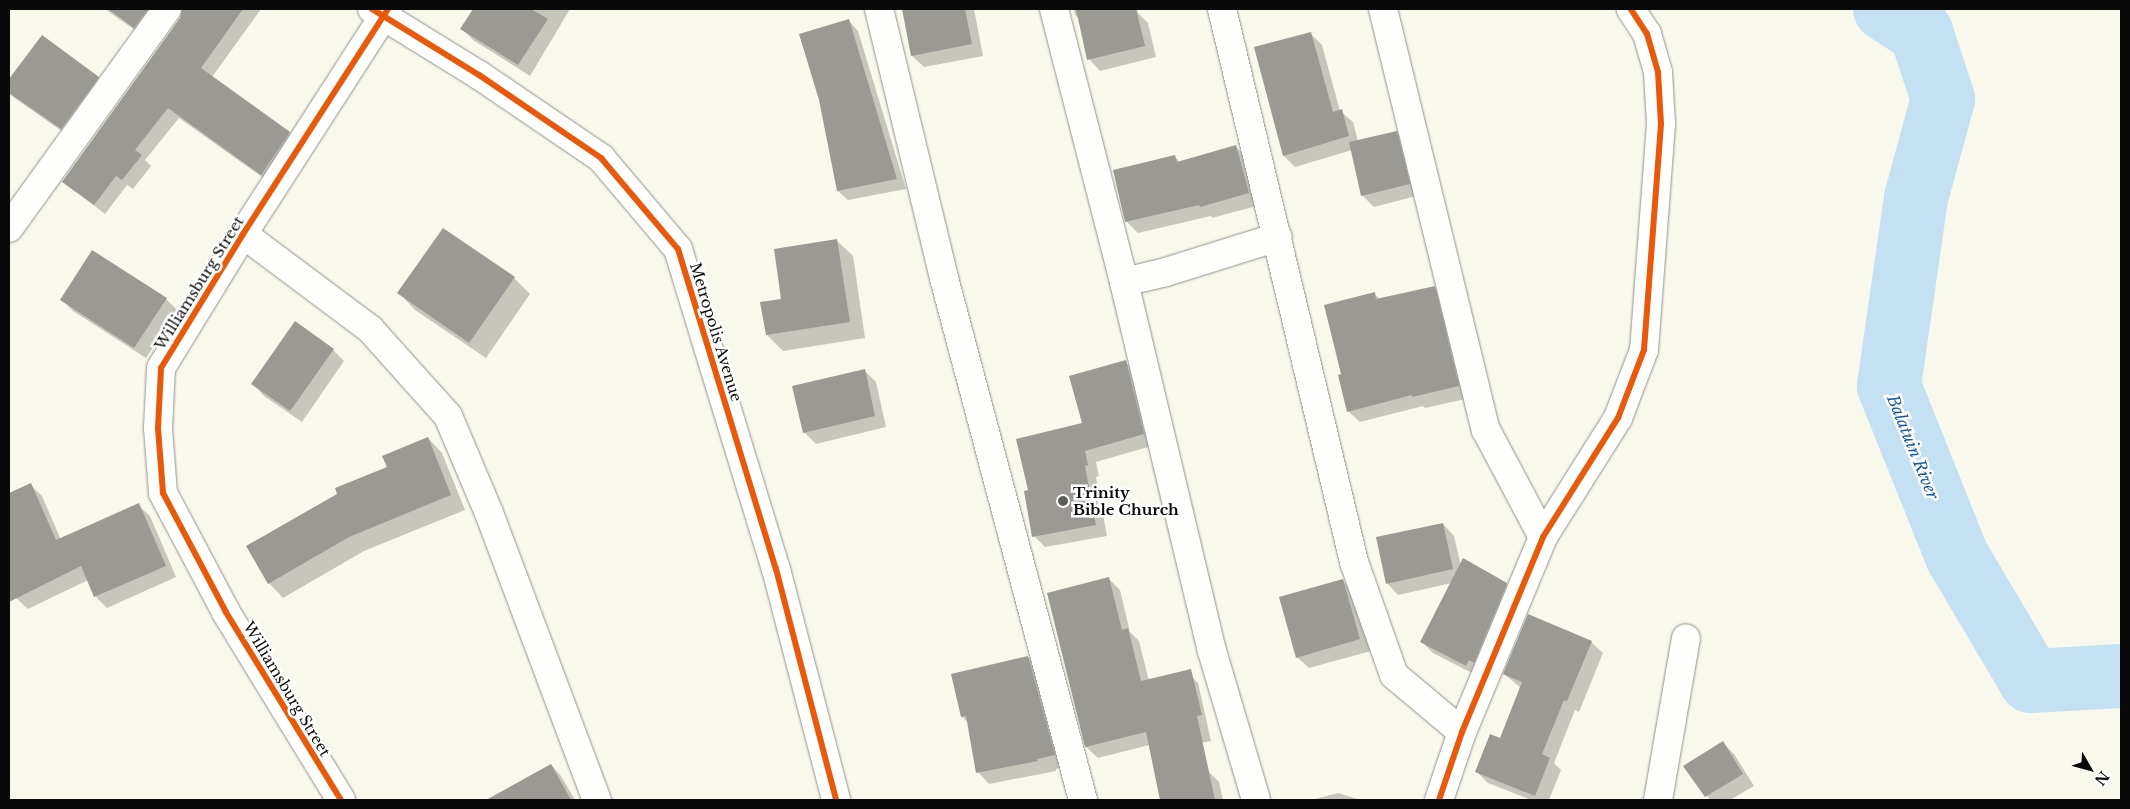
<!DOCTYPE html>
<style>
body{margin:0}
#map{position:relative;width:2130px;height:809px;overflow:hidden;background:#f9f8ed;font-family:"Libre Baskerville",serif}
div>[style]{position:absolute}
.shadow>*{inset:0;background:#0003}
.river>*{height:64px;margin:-32px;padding:0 32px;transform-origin:32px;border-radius:32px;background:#c4e0f3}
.building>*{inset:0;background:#9b9993}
.roads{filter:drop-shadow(0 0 1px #92918c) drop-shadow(0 0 1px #92918c)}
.street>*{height:28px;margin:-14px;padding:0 14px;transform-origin:14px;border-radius:14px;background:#fefefc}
.cycleway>*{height:6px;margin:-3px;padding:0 3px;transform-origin:3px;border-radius:3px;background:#e8590c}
.dots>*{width:14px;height:14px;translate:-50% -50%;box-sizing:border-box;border:2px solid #fff;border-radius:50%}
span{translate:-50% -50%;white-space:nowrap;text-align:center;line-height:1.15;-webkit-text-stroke:5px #fff;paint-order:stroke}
.street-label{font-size:15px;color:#0a0a0a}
.poi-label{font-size:15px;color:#0a0a0a;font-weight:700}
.left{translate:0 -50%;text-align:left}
.water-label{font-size:16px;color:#165898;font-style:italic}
.frame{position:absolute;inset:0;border:10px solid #0a0a0a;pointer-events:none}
.north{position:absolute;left:2065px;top:744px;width:50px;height:50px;-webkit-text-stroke:4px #fff;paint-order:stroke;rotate:128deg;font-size:14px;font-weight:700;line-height:20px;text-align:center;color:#0a0a0a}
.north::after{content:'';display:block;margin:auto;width:18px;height:22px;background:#0a0a0a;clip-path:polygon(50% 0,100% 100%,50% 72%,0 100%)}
</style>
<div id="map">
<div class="shadow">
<div style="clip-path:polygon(105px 9px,148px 9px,159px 20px,146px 38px)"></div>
<div style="clip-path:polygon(183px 9px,261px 9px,212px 77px,290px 133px,300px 143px,272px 184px,179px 118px,145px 160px,151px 166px,133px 189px,127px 185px,105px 214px,63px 181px,181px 19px)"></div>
<div style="clip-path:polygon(474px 9px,570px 9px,530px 76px,473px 40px,462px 28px)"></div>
<div style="clip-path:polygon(903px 9px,974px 9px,983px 56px,924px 67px,912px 56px)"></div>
<div style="clip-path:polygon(1074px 9px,1137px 9px,1138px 13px,1148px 23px,1156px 57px,1100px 71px,1089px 59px,1080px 20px,1075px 15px)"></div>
<div style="clip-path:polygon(849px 21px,858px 31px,906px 189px,848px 200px,838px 191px,820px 100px)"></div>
<div style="clip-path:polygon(1310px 33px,1322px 45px,1340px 111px,1353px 122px,1358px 141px,1396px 132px,1408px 143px,1420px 195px,1374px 207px,1362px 195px,1352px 150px,1295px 167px,1284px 156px)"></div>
<div style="clip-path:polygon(42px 37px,98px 78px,109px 89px,73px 139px,9px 94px,9px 81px)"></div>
<div style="clip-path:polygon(1236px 147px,1247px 158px,1260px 205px,1212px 218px,1211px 216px,1138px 233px,1126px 221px,1175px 157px,1180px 162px)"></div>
<div style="clip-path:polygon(836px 240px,853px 256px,865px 338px,783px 351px,767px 335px,783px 300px)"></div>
<div style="clip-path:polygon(514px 278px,530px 294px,486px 358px,415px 310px,399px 293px)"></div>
<div style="clip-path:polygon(1434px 287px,1446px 299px,1470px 398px,1425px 408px,1423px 406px,1360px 422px,1348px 411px,1343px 375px,1374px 294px,1380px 299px)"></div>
<div style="clip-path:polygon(166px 299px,177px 310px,146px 358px,73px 311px,62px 300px)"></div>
<div style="clip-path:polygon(333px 350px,344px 361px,302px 422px,264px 396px,253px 384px)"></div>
<div style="clip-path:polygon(1125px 362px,1137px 373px,1155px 445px,1096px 462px,1099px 476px,1096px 477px,1107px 536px,1045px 547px,1034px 536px,1030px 491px,1083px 424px)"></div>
<div style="clip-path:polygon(864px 370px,876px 382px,886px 427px,816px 444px,804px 432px)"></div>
<div style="clip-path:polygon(428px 438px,442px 453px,465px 510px,364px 551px,283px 598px,269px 583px)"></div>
<div style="clip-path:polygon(30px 485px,42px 496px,61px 540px,138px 505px,150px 516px,176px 577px,107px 608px,95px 596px,88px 580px,28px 609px,16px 598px,9px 582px,9px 494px)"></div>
<div style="clip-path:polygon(1443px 524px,1454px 536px,1461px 566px,1506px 584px,1518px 595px,1478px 676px,1433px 653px,1422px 642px,1452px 583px,1398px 595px,1387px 583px)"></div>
<div style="clip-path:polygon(1109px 579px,1120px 590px,1130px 632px,1139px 641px,1149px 681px,1187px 672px,1198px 683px,1211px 741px,1160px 751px,1153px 744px,1098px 758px,1086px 747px)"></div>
<div style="clip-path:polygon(1343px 581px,1354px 592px,1371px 651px,1309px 668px,1297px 657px)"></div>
<div style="clip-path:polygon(1591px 642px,1603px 653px,1579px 712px,1575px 710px,1554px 763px,1561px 770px,1549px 800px,1531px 800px,1488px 783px,1477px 772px,1501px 739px,1521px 688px,1504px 674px)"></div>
<div style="clip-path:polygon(1028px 657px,1039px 668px,1065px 766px,1056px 769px,1056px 771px,989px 784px,978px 772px,968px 723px,962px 716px)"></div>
<div style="clip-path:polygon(1723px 743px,1734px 754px,1754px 786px,1730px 800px,1710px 800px,1685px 766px)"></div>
<div style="clip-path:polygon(551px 765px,561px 776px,575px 800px,489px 800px)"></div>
<div style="clip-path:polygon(1208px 771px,1219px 782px,1223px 800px,1162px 800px,1158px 784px)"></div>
<div style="clip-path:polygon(1338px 793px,1361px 800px,1311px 800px)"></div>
</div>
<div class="river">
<div style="left:1885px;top:9px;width:43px;rotate:32.6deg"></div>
<div style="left:1921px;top:32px;width:71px;rotate:71.8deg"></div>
<div style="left:1943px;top:99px;width:103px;rotate:105.3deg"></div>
<div style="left:1916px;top:198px;width:190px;rotate:98.2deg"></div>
<div style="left:1889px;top:386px;width:183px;rotate:68.2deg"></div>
<div style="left:1957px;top:556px;width:145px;rotate:59.4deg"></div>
<div style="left:2031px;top:681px;width:90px;rotate:-3.2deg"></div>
</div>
<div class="building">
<div style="clip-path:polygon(108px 9px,148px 9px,134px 28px)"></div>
<div style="clip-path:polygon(182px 9px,243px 9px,201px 68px,290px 132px,261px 175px,168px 108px,135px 150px,142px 155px,122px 180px,116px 176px,94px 205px,62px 182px,180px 18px)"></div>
<div style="clip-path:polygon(473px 9px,531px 9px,548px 19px,518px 65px,460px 29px)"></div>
<div style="clip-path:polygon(902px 9px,965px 9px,972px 44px,911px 56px)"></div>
<div style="clip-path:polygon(1076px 9px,1136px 9px,1145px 46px,1087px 60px)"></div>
<div style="clip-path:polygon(849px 19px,897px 179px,837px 191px,819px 100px,799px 34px)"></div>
<div style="clip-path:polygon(1311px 32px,1333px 112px,1342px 109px,1349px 136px,1283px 156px,1254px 47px)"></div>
<div style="clip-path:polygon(42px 35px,99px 77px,61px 129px,9px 93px,9px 79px)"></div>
<div style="clip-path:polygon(1397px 131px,1410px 184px,1361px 196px,1349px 142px)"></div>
<div style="clip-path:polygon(1236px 145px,1249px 193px,1200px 207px,1199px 205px,1125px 222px,1113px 170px,1175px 155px,1177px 162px)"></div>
<div style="clip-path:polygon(443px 228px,515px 277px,469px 343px,397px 293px)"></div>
<div style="clip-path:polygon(837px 239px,850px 322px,766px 335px,760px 302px,781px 299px,774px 249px)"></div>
<div style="clip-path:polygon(92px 250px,167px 298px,134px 348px,60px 300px)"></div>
<div style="clip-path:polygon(1435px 286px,1459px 386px,1412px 397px,1412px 395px,1347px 412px,1338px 375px,1341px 374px,1324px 305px,1375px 292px,1376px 299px)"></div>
<div style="clip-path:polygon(295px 321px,334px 349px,290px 411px,251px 384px)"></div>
<div style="clip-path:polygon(1126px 360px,1144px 434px,1085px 451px,1088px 465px,1085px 466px,1096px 525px,1032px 537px,1024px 491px,1028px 490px,1016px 439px,1082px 423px,1069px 376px)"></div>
<div style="clip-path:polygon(865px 369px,875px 416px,803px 433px,792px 386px)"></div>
<div style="clip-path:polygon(428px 437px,451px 495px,349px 537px,268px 584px,246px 546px,337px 494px,335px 488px,387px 467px,382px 456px)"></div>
<div style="clip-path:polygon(31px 483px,56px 540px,139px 503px,166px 566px,94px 597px,81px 566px,9px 602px,9px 493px)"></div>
<div style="clip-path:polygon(1443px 523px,1453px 569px,1386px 584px,1376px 537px)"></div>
<div style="clip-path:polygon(1463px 558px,1507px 583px,1474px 663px,1469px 660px,1466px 666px,1420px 642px)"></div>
<div style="clip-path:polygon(1109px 577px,1122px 630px,1128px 628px,1141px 681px,1191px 669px,1202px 715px,1197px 716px,1215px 800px,1160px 800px,1146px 732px,1085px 747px,1047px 593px)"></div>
<div style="clip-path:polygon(1343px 579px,1360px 639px,1296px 658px,1279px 597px)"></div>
<div style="clip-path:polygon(1528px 614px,1592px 641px,1567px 701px,1564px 700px,1542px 754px,1550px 758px,1535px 796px,1475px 772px,1490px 734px,1500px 738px,1522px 682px,1503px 674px)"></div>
<div style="clip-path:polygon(1028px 656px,1055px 755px,1037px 759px,1038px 761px,976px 773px,966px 716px,961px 717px,951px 674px)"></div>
<div style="clip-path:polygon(1723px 741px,1743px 774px,1705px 797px,1683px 766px)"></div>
<div style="clip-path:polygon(551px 764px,571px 800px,486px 800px)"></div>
</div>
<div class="roads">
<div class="street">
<div style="left:372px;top:9px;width:126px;rotate:31.7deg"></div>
<div style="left:479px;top:75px;width:148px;rotate:34.2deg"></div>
<div style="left:601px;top:158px;width:119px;rotate:49.8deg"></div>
<div style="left:678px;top:249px;width:335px;rotate:73deg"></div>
<div style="left:776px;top:569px;width:239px;rotate:75.4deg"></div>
<div style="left:879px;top:9px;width:277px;rotate:76.4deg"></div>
<div style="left:944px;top:278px;width:540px;rotate:75.09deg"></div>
<div style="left:1054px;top:9px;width:282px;rotate:75.6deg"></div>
<div style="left:1124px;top:282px;width:379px;rotate:76.6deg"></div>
<div style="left:1212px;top:651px;width:155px;rotate:73.5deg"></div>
<div style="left:1222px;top:9px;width:569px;rotate:76.57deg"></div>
<div style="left:1354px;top:562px;width:120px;rotate:70.5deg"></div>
<div style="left:1394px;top:675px;width:89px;rotate:40deg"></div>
<div style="left:1383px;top:9px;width:433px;rotate:76.3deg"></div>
<div style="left:1486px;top:430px;width:121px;rotate:62deg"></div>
<div style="left:9px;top:228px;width:270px;rotate:-54.2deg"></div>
<div style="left:243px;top:234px;width:159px;rotate:36.8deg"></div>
<div style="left:370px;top:329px;width:117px;rotate:48.1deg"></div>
<div style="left:448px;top:416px;width:105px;rotate:67.1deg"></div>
<div style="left:489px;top:513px;width:307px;rotate:69.4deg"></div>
<div style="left:1124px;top:282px;width:43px;rotate:-13.4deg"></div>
<div style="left:1166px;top:272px;width:117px;rotate:-17.4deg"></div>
<div style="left:341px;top:800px;width:220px;rotate:-121.5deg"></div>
<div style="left:226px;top:612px;width:135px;rotate:-117.9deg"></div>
<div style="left:163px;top:493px;width:65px;rotate:-94.4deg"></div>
<div style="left:158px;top:428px;width:60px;rotate:-87.1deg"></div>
<div style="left:161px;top:368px;width:157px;rotate:-58.5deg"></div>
<div style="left:243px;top:234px;width:268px;rotate:-57.2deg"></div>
<div style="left:1439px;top:800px;width:72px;rotate:-71.3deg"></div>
<div style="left:1462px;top:732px;width:211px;rotate:-67.4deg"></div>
<div style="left:1543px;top:537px;width:141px;rotate:-57.8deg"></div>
<div style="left:1618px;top:418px;width:73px;rotate:-69.1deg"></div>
<div style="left:1644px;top:350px;width:227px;rotate:-85.7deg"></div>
<div style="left:1661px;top:124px;width:52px;rotate:-93.3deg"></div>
<div style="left:1658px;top:72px;width:40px;rotate:-106deg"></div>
<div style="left:1647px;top:34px;width:30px;rotate:-123deg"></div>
<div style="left:1658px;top:800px;width:164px;rotate:-80.2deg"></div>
</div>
</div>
<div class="cycleway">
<div style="left:372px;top:9px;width:126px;rotate:31.7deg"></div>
<div style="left:479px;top:75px;width:148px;rotate:34.2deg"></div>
<div style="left:601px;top:158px;width:119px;rotate:49.8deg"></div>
<div style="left:678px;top:249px;width:335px;rotate:73deg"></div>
<div style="left:776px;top:569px;width:239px;rotate:75.4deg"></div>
<div style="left:341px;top:800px;width:220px;rotate:-121.5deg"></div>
<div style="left:226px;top:612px;width:135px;rotate:-117.9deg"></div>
<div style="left:163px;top:493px;width:65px;rotate:-94.4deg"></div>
<div style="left:158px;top:428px;width:60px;rotate:-87.1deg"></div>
<div style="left:161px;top:368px;width:157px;rotate:-58.5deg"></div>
<div style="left:243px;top:234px;width:268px;rotate:-57.2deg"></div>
<div style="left:1439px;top:800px;width:72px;rotate:-71.3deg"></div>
<div style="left:1462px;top:732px;width:211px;rotate:-67.4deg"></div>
<div style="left:1543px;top:537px;width:141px;rotate:-57.8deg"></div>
<div style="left:1618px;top:418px;width:73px;rotate:-69.1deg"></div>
<div style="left:1644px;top:350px;width:227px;rotate:-85.7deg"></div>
<div style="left:1661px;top:124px;width:52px;rotate:-93.3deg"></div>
<div style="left:1658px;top:72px;width:40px;rotate:-106deg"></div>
<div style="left:1647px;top:34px;width:30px;rotate:-123deg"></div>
</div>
<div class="dots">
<div style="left:1063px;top:501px;background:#5e5d59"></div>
</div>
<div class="street-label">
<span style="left:199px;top:283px;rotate:-58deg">Williamsburg Street</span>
<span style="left:716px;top:332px;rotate:73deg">Metropolis Avenue</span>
<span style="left:287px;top:689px;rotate:59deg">Williamsburg Street</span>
</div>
<div class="poi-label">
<span class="left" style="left:1073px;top:501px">Trinity<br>Bible Church</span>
</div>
<div class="water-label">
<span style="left:1913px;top:447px;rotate:68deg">Balatuin River</span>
</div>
<div class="frame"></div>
<div class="north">N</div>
</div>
